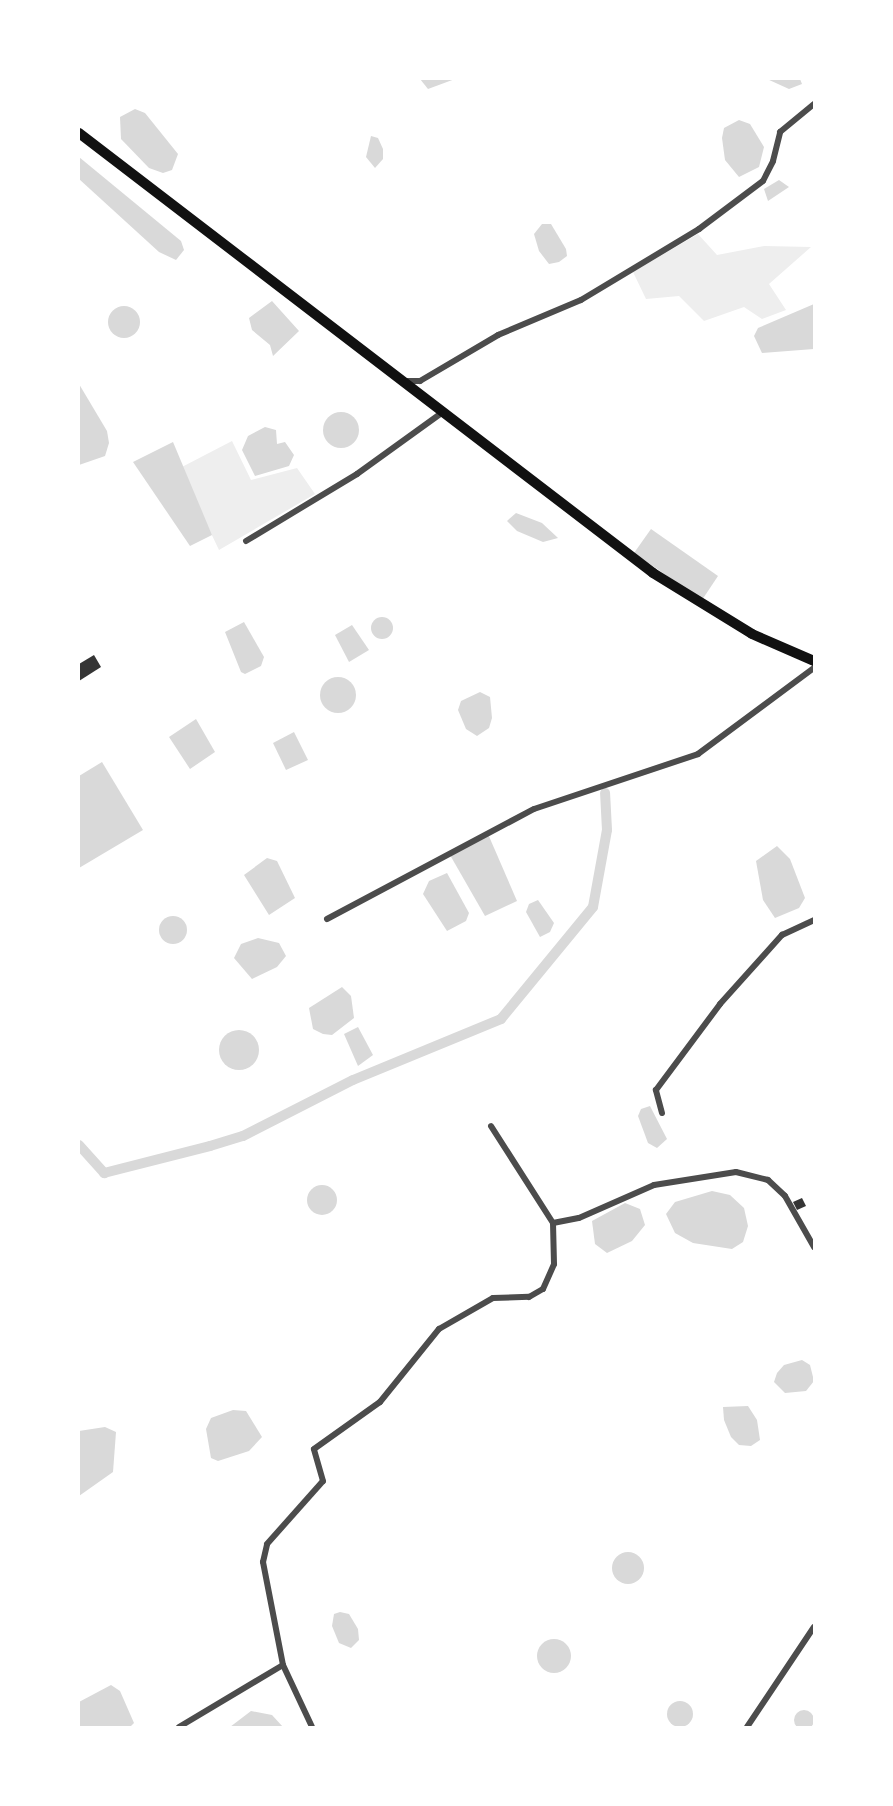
<!DOCTYPE html>
<style>
body{margin:0}
#map{position:relative;width:893px;height:1806px;overflow:hidden;background:#fff;font-family:"Zilla Slab",serif}
div>[style]{position:absolute}
.green>*{inset:0;background:#eee}
.water>*{inset:0;background:#d9d9d9}
.round{border-radius:50%}
.canal>*{height:10px;margin:-5px;padding:0 5px;transform-origin:5px;border-radius:5px;background:#d9d9d9}
.building>*{inset:0;background:#353535}
.minor>*{height:6px;margin:-3px;padding:0 3px;transform-origin:3px;border-radius:3px;background:#4c4c4c}
.trunk>*{height:10px;margin:-5px;padding:0 5px;transform-origin:5px;border-radius:5px;background:#111}
span{translate:-50% -50%;white-space:nowrap;text-align:center;line-height:1.15;-webkit-text-stroke:6px #fff;paint-order:stroke}
.frame{position:absolute;inset:0;border:80px solid #fff;pointer-events:none}
</style>
<div id="map">
<div class="green">
<div style="clip-path:polygon(698px 234px,717px 255px,764px 246px,811px 247px,769px 284px,786px 310px,762px 319px,744px 307px,704px 321px,679px 296px,646px 299px,633px 272px)"></div>
<div style="clip-path:polygon(232px 441px,251px 480px,297px 468px,315px 494px,219px 550px,180px 468px)"></div>
</div>
<div class="water">
<div style="clip-path:polygon(420px 79px,455px 79px,428px 89px)"></div>
<div style="clip-path:polygon(767px 79px,800px 79px,802px 84px,789px 89px)"></div>
<div style="clip-path:polygon(135px 109px,145px 113px,178px 154px,172px 170px,163px 173px,149px 168px,121px 139px,120px 117px)"></div>
<div style="clip-path:polygon(739px 120px,750px 124px,764px 147px,759px 167px,739px 177px,725px 160px,722px 138px,724px 128px)"></div>
<div style="clip-path:polygon(371px 136px,378px 138px,383px 149px,383px 159px,375px 168px,366px 157px)"></div>
<div style="clip-path:polygon(79px 157px,181px 241px,184px 250px,176px 260px,159px 252px,79px 179px)"></div>
<div style="clip-path:polygon(779px 180px,789px 187px,768px 201px,764px 189px)"></div>
<div style="clip-path:polygon(542px 224px,551px 224px,566px 249px,567px 256px,559px 262px,549px 264px,539px 251px,534px 234px)"></div>
<div style="clip-path:polygon(272px 301px,299px 331px,273px 356px,270px 345px,252px 330px,249px 318px)"></div>
<div style="clip-path:polygon(814px 304px,814px 349px,762px 353px,754px 336px,758px 328px)"></div>
<div class="round" style="left:108px;top:306px;width:32px;height:32px"></div>
<div style="clip-path:polygon(79px 384px,107px 431px,109px 443px,105px 456px,79px 465px)"></div>
<div class="round" style="left:323px;top:412px;width:36px;height:36px"></div>
<div style="clip-path:polygon(265px 427px,276px 430px,277px 444px,285px 442px,294px 455px,289px 466px,255px 476px,242px 450px,248px 436px)"></div>
<div style="clip-path:polygon(173px 442px,212px 535px,190px 546px,133px 462px)"></div>
<div style="clip-path:polygon(516px 513px,542px 523px,558px 538px,543px 542px,517px 531px,507px 521px)"></div>
<div style="clip-path:polygon(651px 529px,718px 576px,702px 600px,634px 553px)"></div>
<div class="round" style="left:371px;top:617px;width:22px;height:22px"></div>
<div style="clip-path:polygon(244px 622px,264px 657px,261px 666px,245px 674px,241px 672px,225px 632px)"></div>
<div style="clip-path:polygon(352px 625px,369px 650px,349px 662px,335px 635px)"></div>
<div class="round" style="left:320px;top:677px;width:36px;height:36px"></div>
<div style="clip-path:polygon(480px 692px,490px 697px,492px 718px,489px 728px,477px 736px,466px 729px,458px 710px,461px 701px)"></div>
<div style="clip-path:polygon(196px 719px,215px 752px,190px 769px,169px 737px)"></div>
<div style="clip-path:polygon(294px 732px,308px 760px,286px 770px,273px 743px)"></div>
<div style="clip-path:polygon(102px 762px,143px 830px,79px 868px,79px 776px)"></div>
<div style="clip-path:polygon(488px 834px,517px 901px,485px 916px,450px 855px)"></div>
<div style="clip-path:polygon(777px 846px,790px 859px,805px 898px,799px 908px,775px 918px,763px 900px,756px 861px)"></div>
<div style="clip-path:polygon(267px 858px,277px 861px,295px 898px,269px 915px,244px 875px)"></div>
<div style="clip-path:polygon(447px 873px,469px 913px,466px 921px,447px 931px,423px 894px,429px 881px)"></div>
<div style="clip-path:polygon(538px 900px,554px 923px,550px 932px,540px 937px,526px 912px,529px 904px)"></div>
<div class="round" style="left:159px;top:916px;width:28px;height:28px"></div>
<div style="clip-path:polygon(258px 938px,279px 943px,286px 956px,277px 967px,252px 979px,234px 958px,241px 944px)"></div>
<div style="clip-path:polygon(342px 987px,351px 996px,354px 1018px,332px 1035px,323px 1034px,313px 1029px,309px 1008px)"></div>
<div style="clip-path:polygon(358px 1027px,373px 1055px,358px 1066px,344px 1034px)"></div>
<div class="round" style="left:219px;top:1030px;width:40px;height:40px"></div>
<div style="clip-path:polygon(650px 1106px,667px 1139px,657px 1148px,648px 1143px,638px 1116px,641px 1109px)"></div>
<div class="round" style="left:307px;top:1185px;width:30px;height:30px"></div>
<div style="clip-path:polygon(712px 1191px,730px 1195px,744px 1208px,748px 1226px,743px 1242px,732px 1249px,693px 1243px,675px 1233px,666px 1214px,675px 1202px)"></div>
<div style="clip-path:polygon(625px 1203px,640px 1209px,645px 1225px,632px 1241px,607px 1253px,595px 1244px,592px 1221px)"></div>
<div style="clip-path:polygon(802px 1360px,810px 1365px,814px 1381px,806px 1391px,785px 1393px,774px 1382px,777px 1373px,784px 1365px)"></div>
<div style="clip-path:polygon(748px 1406px,757px 1420px,760px 1440px,751px 1446px,739px 1445px,731px 1437px,724px 1420px,723px 1407px)"></div>
<div style="clip-path:polygon(233px 1410px,246px 1411px,262px 1437px,249px 1451px,218px 1461px,211px 1458px,206px 1429px,211px 1418px)"></div>
<div style="clip-path:polygon(105px 1427px,116px 1432px,113px 1472px,79px 1496px,79px 1431px)"></div>
<div class="round" style="left:612px;top:1552px;width:32px;height:32px"></div>
<div style="clip-path:polygon(340px 1612px,349px 1614px,358px 1629px,359px 1640px,351px 1648px,339px 1643px,332px 1626px,334px 1614px)"></div>
<div class="round" style="left:537px;top:1639px;width:34px;height:34px"></div>
<div style="clip-path:polygon(111px 1685px,120px 1691px,134px 1723px,130px 1727px,79px 1727px,79px 1702px)"></div>
<div class="round" style="left:667px;top:1701px;width:26px;height:26px"></div>
<div class="round" style="left:794px;top:1710px;width:20px;height:20px"></div>
<div style="clip-path:polygon(251px 1711px,272px 1715px,283px 1727px,230px 1727px)"></div>
</div>
<div class="canal">
<div style="left:79px;top:1145px;width:38px;rotate:48deg"></div>
<div style="left:104px;top:1173px;width:109px;rotate:-14.3deg"></div>
<div style="left:210px;top:1146px;width:34px;rotate:-17deg"></div>
<div style="left:243px;top:1136px;width:123px;rotate:-27deg"></div>
<div style="left:353px;top:1080px;width:160px;rotate:-22.4deg"></div>
<div style="left:501px;top:1019px;width:145px;rotate:-50.6deg"></div>
<div style="left:593px;top:907px;width:78px;rotate:-79.7deg"></div>
<div style="left:607px;top:830px;width:37px;rotate:-93deg"></div>
</div>
<div class="building">
<div style="clip-path:polygon(94px 655px,101px 667px,79px 681px,79px 664px)"></div>
<div style="clip-path:polygon(802px 1198px,806px 1206px,797px 1210px,793px 1202px)"></div>
</div>
<div class="minor">
<div style="left:407px;top:381px;width:13px"></div>
<div style="left:420px;top:381px;width:91px;rotate:-30.5deg"></div>
<div style="left:498px;top:335px;width:90px;rotate:-22.9deg"></div>
<div style="left:581px;top:300px;width:138px;rotate:-31deg"></div>
<div style="left:699px;top:229px;width:80px;rotate:-36.9deg"></div>
<div style="left:763px;top:181px;width:22px;rotate:-63deg"></div>
<div style="left:773px;top:161px;width:30px;rotate:-76deg"></div>
<div style="left:780px;top:132px;width:44px;rotate:-39.5deg"></div>
<div style="left:246px;top:541px;width:130px;rotate:-31.1deg"></div>
<div style="left:357px;top:474px;width:106px;rotate:-35.8deg"></div>
<div style="left:327px;top:919px;width:234px;rotate:-28deg"></div>
<div style="left:534px;top:809px;width:173px;rotate:-18.5deg"></div>
<div style="left:698px;top:754px;width:144px;rotate:-36.6deg"></div>
<div style="left:662px;top:1113px;width:24px;rotate:-105deg"></div>
<div style="left:656px;top:1090px;width:107px;rotate:-53.3deg"></div>
<div style="left:720px;top:1004px;width:93px;rotate:-48.1deg"></div>
<div style="left:782px;top:935px;width:35px;rotate:-25deg"></div>
<div style="left:553px;top:1223px;width:26px;rotate:-11deg"></div>
<div style="left:579px;top:1218px;width:82px;rotate:-23.7deg"></div>
<div style="left:654px;top:1185px;width:83px;rotate:-9deg"></div>
<div style="left:736px;top:1172px;width:33px;rotate:14deg"></div>
<div style="left:768px;top:1180px;width:23px;rotate:43deg"></div>
<div style="left:785px;top:1196px;width:59px;rotate:60.4deg"></div>
<div style="left:283px;top:1665px;width:68px;rotate:64.9deg"></div>
<div style="left:179px;top:1727px;width:121px;rotate:-30.8deg"></div>
<div style="left:283px;top:1665px;width:105px;rotate:-101deg"></div>
<div style="left:263px;top:1562px;width:18px;rotate:-77deg"></div>
<div style="left:267px;top:1544px;width:84px;rotate:-48.4deg"></div>
<div style="left:323px;top:1481px;width:33px;rotate:-106deg"></div>
<div style="left:314px;top:1449px;width:81px;rotate:-35.5deg"></div>
<div style="left:380px;top:1402px;width:94px;rotate:-51.1deg"></div>
<div style="left:439px;top:1329px;width:62px;rotate:-29.9deg"></div>
<div style="left:493px;top:1298px;width:36px;rotate:-2deg"></div>
<div style="left:529px;top:1297px;width:16px;rotate:-30deg"></div>
<div style="left:543px;top:1289px;width:27px;rotate:-66deg"></div>
<div style="left:554px;top:1264px;width:41px;rotate:-91.4deg"></div>
<div style="left:553px;top:1223px;width:115px;rotate:-122.6deg"></div>
<div style="left:747px;top:1727px;width:120px;rotate:-56.2deg"></div>
</div>
<div class="trunk">
<div style="left:79px;top:133px;width:723px;rotate:37.47deg"></div>
<div style="left:653px;top:573px;width:116px;rotate:31.6deg"></div>
<div style="left:752px;top:634px;width:68px;rotate:23.5deg"></div>
</div>
<div class="frame"></div>
</div>
